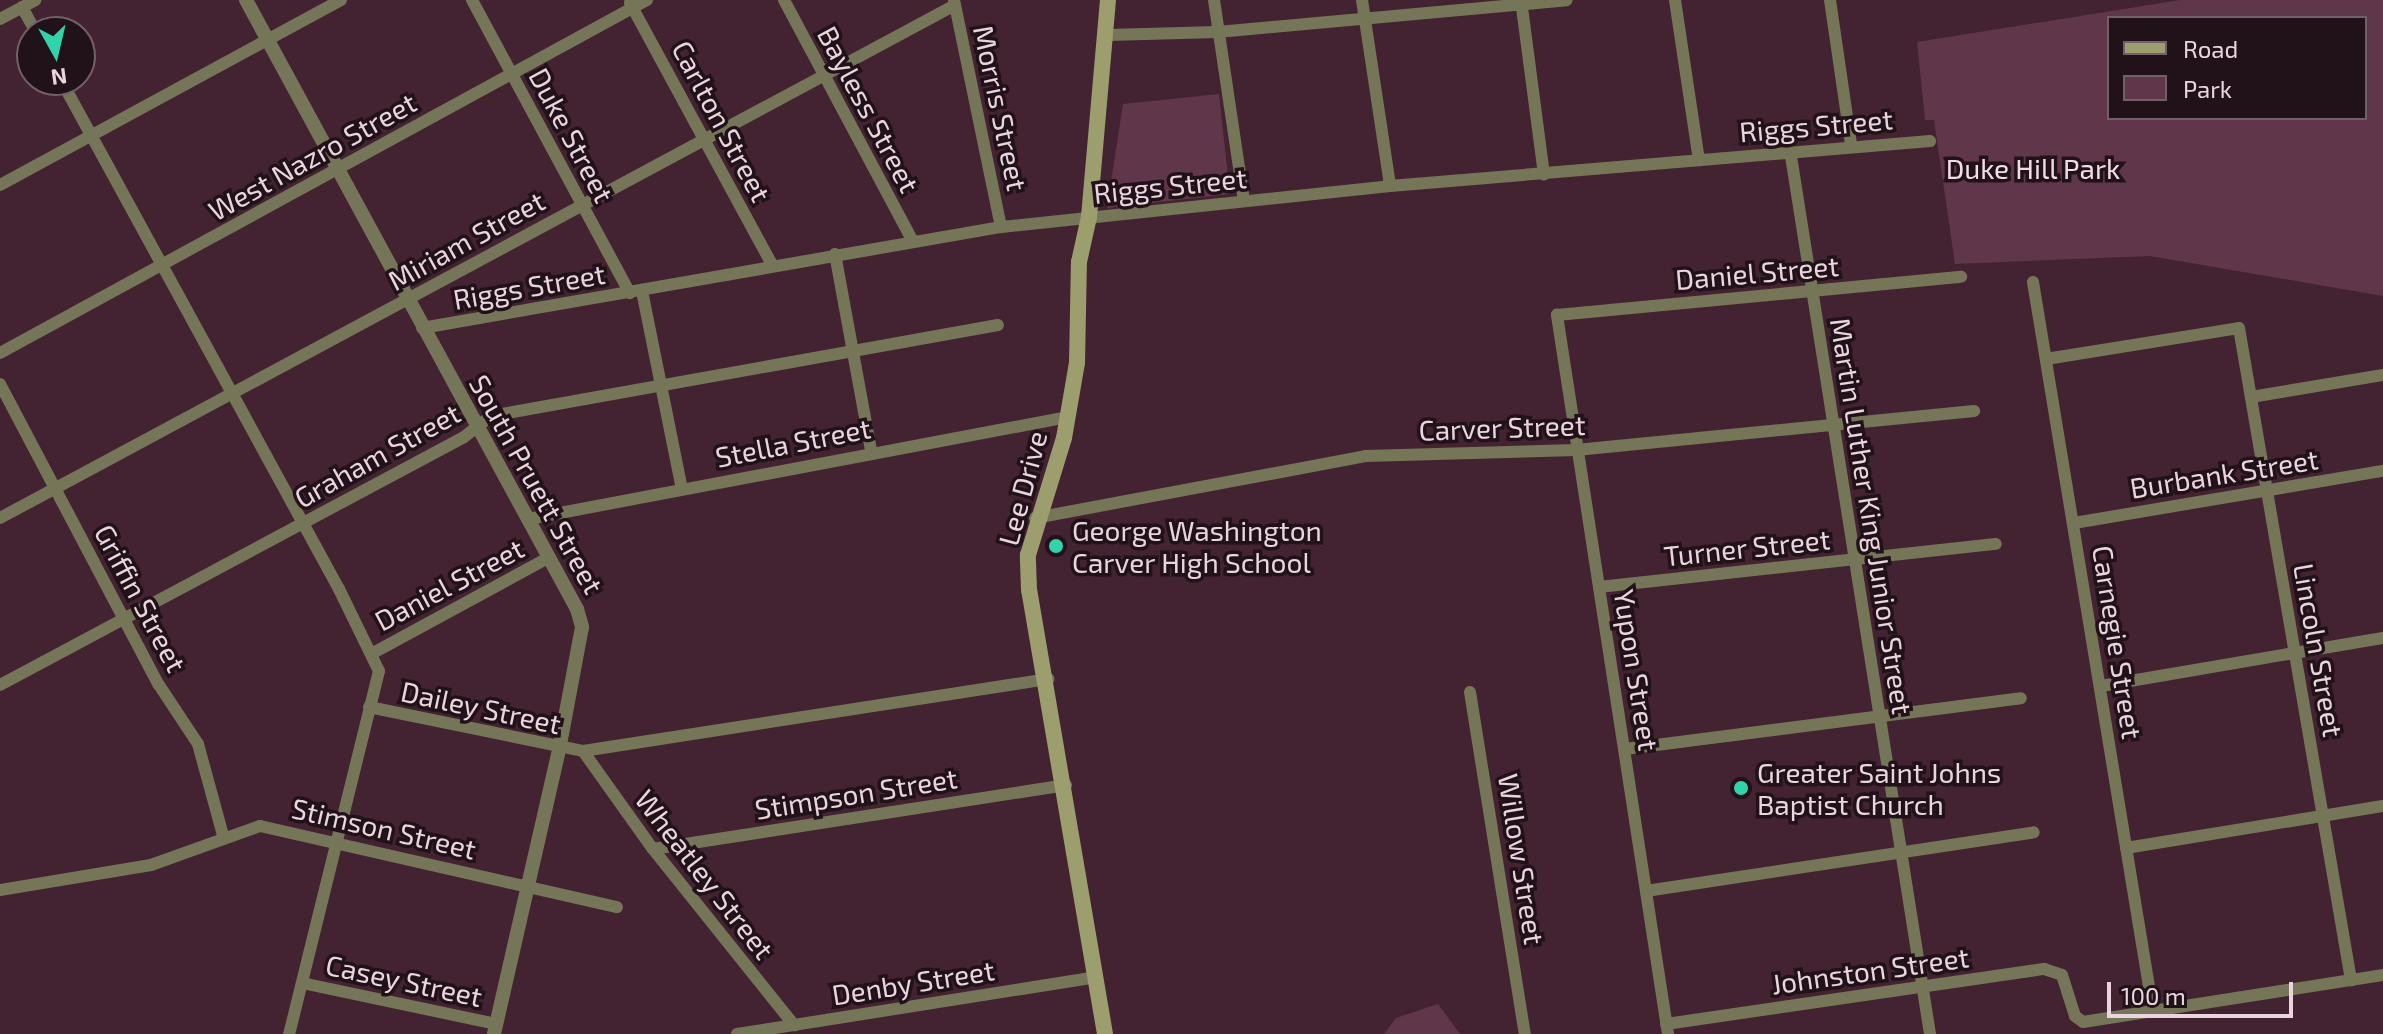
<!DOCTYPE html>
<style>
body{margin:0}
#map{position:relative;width:2383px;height:1034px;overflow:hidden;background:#432332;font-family:"Exo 2",sans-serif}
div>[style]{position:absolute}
.green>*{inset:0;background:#5f364a}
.minor>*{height:12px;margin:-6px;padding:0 6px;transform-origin:6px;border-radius:6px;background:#757658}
.tertiary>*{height:14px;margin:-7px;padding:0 7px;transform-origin:7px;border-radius:7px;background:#757658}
.secondary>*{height:16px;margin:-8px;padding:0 8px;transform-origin:8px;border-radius:8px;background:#9c9e6e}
.dots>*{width:22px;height:22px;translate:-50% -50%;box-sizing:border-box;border:4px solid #201218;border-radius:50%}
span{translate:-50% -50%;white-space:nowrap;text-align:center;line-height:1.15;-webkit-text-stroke:7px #201218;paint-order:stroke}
.street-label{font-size:28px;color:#ead4de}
.park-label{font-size:28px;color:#f2dde6}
.poi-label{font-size:28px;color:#ead4de}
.left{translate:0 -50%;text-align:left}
.legend{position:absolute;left:2107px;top:16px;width:260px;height:104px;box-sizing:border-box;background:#201218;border:2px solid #716067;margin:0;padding:10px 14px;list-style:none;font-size:24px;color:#ead4de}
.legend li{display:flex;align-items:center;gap:16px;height:40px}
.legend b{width:40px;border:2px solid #716067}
.north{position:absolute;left:16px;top:16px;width:80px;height:80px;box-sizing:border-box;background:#201218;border:2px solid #716067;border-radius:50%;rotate:172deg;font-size:22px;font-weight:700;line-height:32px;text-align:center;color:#ead4de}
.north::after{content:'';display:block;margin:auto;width:28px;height:36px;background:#2fd4aa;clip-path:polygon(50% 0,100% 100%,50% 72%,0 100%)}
.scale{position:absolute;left:2107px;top:982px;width:186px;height:36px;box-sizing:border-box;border:4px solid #ead4de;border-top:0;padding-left:10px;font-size:24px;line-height:28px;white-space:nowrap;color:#ead4de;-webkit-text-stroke:6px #201218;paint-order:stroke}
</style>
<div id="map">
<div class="green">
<div style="clip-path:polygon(evenodd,2180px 0,2383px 0,2383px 296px,2150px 256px,1955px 264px,1934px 120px,1925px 120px,1917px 42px,2180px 0,2365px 18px,2365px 118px,2109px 118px,2109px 18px,2365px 18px)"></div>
<div style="clip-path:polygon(1219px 94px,1230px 194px,1107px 208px,1123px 104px)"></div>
<div style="clip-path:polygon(1438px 1004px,1460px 1034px,1384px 1034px,1396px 1018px)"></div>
</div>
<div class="minor">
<div style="left:472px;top:0;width:333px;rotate:61.7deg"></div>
<div style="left:784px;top:0;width:272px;rotate:61.9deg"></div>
<div style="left:954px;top:0;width:232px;rotate:78.3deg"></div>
<div style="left:1214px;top:0;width:203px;rotate:81.5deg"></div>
<div style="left:1362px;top:0;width:188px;rotate:81.4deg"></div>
<div style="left:1521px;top:0;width:176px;rotate:82.5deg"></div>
<div style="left:1675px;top:0;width:162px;rotate:81.5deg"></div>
<div style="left:1830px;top:0;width:146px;rotate:81.7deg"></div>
<div style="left:630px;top:3px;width:298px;rotate:61.5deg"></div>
<div style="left:22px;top:7px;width:29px;rotate:61deg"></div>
<div style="left:0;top:19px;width:40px;rotate:-28deg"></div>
<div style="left:1108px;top:35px;width:110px;rotate:-1.6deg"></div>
<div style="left:1218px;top:32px;width:350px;rotate:-5.2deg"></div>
<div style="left:61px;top:80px;width:580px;rotate:61.36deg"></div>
<div style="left:339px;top:589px;width:91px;rotate:64deg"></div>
<div style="left:379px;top:671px;width:374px;rotate:103.9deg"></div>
<div style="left:1790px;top:150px;width:895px;rotate:81deg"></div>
<div style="left:0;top:185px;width:388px;rotate:-28.5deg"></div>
<div style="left:835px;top:254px;width:200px;rotate:79.6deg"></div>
<div style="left:2033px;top:282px;width:739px;rotate:80.65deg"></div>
<div style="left:642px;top:291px;width:202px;rotate:78.6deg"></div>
<div style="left:422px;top:328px;width:588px;rotate:-9.9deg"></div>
<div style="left:1001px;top:227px;width:391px;rotate:-6deg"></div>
<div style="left:1390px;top:186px;width:542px;rotate:-4.76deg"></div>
<div style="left:0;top:353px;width:737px;rotate:-28.62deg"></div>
<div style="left:2046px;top:359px;width:195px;rotate:-9.1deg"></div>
<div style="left:2239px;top:328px;width:662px;rotate:80.25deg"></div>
<div style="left:0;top:384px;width:340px;rotate:62.2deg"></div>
<div style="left:159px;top:685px;width:71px;rotate:56.5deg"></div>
<div style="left:198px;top:744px;width:98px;rotate:74.7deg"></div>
<div style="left:2251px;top:397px;width:134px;rotate:-9.5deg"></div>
<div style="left:0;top:518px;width:1084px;rotate:-28.24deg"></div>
<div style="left:1035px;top:518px;width:336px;rotate:-10.6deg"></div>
<div style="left:1365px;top:456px;width:211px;rotate:-1.6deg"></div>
<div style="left:1576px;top:450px;width:400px;rotate:-5.6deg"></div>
<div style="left:528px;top:519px;width:550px;rotate:-10.7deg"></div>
<div style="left:2074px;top:523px;width:313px;rotate:-9.6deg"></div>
<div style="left:1599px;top:587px;width:399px;rotate:-6.2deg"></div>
<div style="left:373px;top:653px;width:199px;rotate:-28.5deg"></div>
<div style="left:0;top:685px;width:526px;rotate:-28.12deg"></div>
<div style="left:464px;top:437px;width:34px;rotate:-38deg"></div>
<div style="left:491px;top:416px;width:515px;rotate:-10.18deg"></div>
<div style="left:2101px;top:686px;width:286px;rotate:-9.7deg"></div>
<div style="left:1470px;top:692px;width:346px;rotate:80.9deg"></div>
<div style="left:369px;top:707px;width:218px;rotate:11.6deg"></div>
<div style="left:583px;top:751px;width:471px;rotate:-8.8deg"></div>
<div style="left:1625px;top:749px;width:399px;rotate:-7.3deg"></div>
<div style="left:583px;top:751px;width:120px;rotate:54.5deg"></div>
<div style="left:653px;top:849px;width:226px;rotate:51.3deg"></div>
<div style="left:2126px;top:848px;width:260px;rotate:-9.3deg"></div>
<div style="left:653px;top:849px;width:418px;rotate:-8.8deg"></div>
<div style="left:0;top:890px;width:153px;rotate:-9.4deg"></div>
<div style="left:151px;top:865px;width:116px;rotate:-19.7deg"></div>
<div style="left:260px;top:826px;width:366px;rotate:12.8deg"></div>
<div style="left:1646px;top:891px;width:392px;rotate:-8.6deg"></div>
<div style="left:302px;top:983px;width:198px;rotate:11.9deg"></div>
<div style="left:1666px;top:1024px;width:382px;rotate:-8.3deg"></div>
<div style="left:2044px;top:969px;width:19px;rotate:18deg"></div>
<div style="left:2062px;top:975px;width:43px;rotate:72.4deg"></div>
<div style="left:2075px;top:1016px;width:10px;rotate:37deg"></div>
<div style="left:2083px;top:1022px;width:304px;rotate:-8.9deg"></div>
<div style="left:737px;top:1034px;width:363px;rotate:-9deg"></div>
<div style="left:1668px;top:1034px;width:728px;rotate:-98.78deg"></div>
<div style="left:1557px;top:315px;width:406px;rotate:-5.4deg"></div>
</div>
<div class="tertiary">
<div style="left:246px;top:0;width:693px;rotate:61.48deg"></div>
<div style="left:577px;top:609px;width:19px;rotate:74deg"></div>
<div style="left:582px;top:627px;width:125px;rotate:100.6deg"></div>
<div style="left:559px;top:750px;width:291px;rotate:102.9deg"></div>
</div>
<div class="secondary">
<div style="left:1105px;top:1034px;width:450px;rotate:-99.7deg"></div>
<div style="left:1029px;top:590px;width:35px;rotate:-92deg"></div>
<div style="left:1028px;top:555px;width:122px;rotate:-72.9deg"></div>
<div style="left:1064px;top:438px;width:76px;rotate:-80.2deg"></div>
<div style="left:1077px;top:363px;width:101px;rotate:-88.9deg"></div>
<div style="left:1079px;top:262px;width:46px;rotate:-77.5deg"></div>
<div style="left:1089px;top:217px;width:218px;rotate:-85deg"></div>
</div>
<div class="dots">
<div style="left:1056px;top:546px;background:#2fd4aa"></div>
<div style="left:1741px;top:788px;background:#2fd4aa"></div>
</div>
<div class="street-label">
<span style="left:1001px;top:108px;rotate:78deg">Morris Street</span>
<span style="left:869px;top:109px;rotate:62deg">Bayless Street</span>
<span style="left:722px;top:121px;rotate:62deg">Carlton Street</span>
<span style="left:1816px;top:125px;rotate:-5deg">Riggs Street</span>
<span style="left:572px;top:135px;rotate:62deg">Duke Street</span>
<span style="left:312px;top:156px;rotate:-29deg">West Nazro Street</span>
<span style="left:1170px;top:185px;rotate:-6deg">Riggs Street</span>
<span style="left:466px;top:240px;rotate:-29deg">Miriam Street</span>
<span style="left:1757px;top:272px;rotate:-5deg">Daniel Street</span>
<span style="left:529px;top:286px;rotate:-10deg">Riggs Street</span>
<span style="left:1502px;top:427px;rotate:-2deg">Carver Street</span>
<span style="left:793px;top:442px;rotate:-11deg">Stella Street</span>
<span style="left:377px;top:455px;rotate:-29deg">Graham Street</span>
<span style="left:2224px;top:473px;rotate:-9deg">Burbank Street</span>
<span style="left:537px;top:484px;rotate:61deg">South Pruett Street</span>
<span style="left:1022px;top:488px;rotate:-75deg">Lee Drive</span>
<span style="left:1872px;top:516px;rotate:81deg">Martin Luther King Junior Street</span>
<span style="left:1747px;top:547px;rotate:-6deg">Turner Street</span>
<span style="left:449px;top:584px;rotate:-28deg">Daniel Street</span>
<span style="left:141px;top:598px;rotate:62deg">Griffin Street</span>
<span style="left:2118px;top:642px;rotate:81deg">Carnegie Street</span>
<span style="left:2319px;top:650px;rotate:80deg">Lincoln Street</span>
<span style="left:1637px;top:670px;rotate:81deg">Yupon Street</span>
<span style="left:481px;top:707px;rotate:12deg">Dailey Street</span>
<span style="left:856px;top:793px;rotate:-9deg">Stimpson Street</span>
<span style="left:384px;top:828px;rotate:13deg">Stimson Street</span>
<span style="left:1522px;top:859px;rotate:81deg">Willow Street</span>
<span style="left:705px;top:874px;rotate:52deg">Wheatley Street</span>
<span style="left:1870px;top:970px;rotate:-8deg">Johnston Street</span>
<span style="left:404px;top:980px;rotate:12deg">Casey Street</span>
<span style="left:913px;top:982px;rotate:-9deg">Denby Street</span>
</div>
<div class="park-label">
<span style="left:2033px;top:168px">Duke Hill Park</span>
</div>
<div class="poi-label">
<span class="left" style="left:1072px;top:546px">George Washington<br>Carver High School</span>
<span class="left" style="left:1757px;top:788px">Greater Saint Johns<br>Baptist Church</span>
</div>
<ul class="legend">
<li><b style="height:10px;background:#9c9e6e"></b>Road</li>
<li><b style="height:22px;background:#5f364a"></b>Park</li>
</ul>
<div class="north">N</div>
<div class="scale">100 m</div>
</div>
